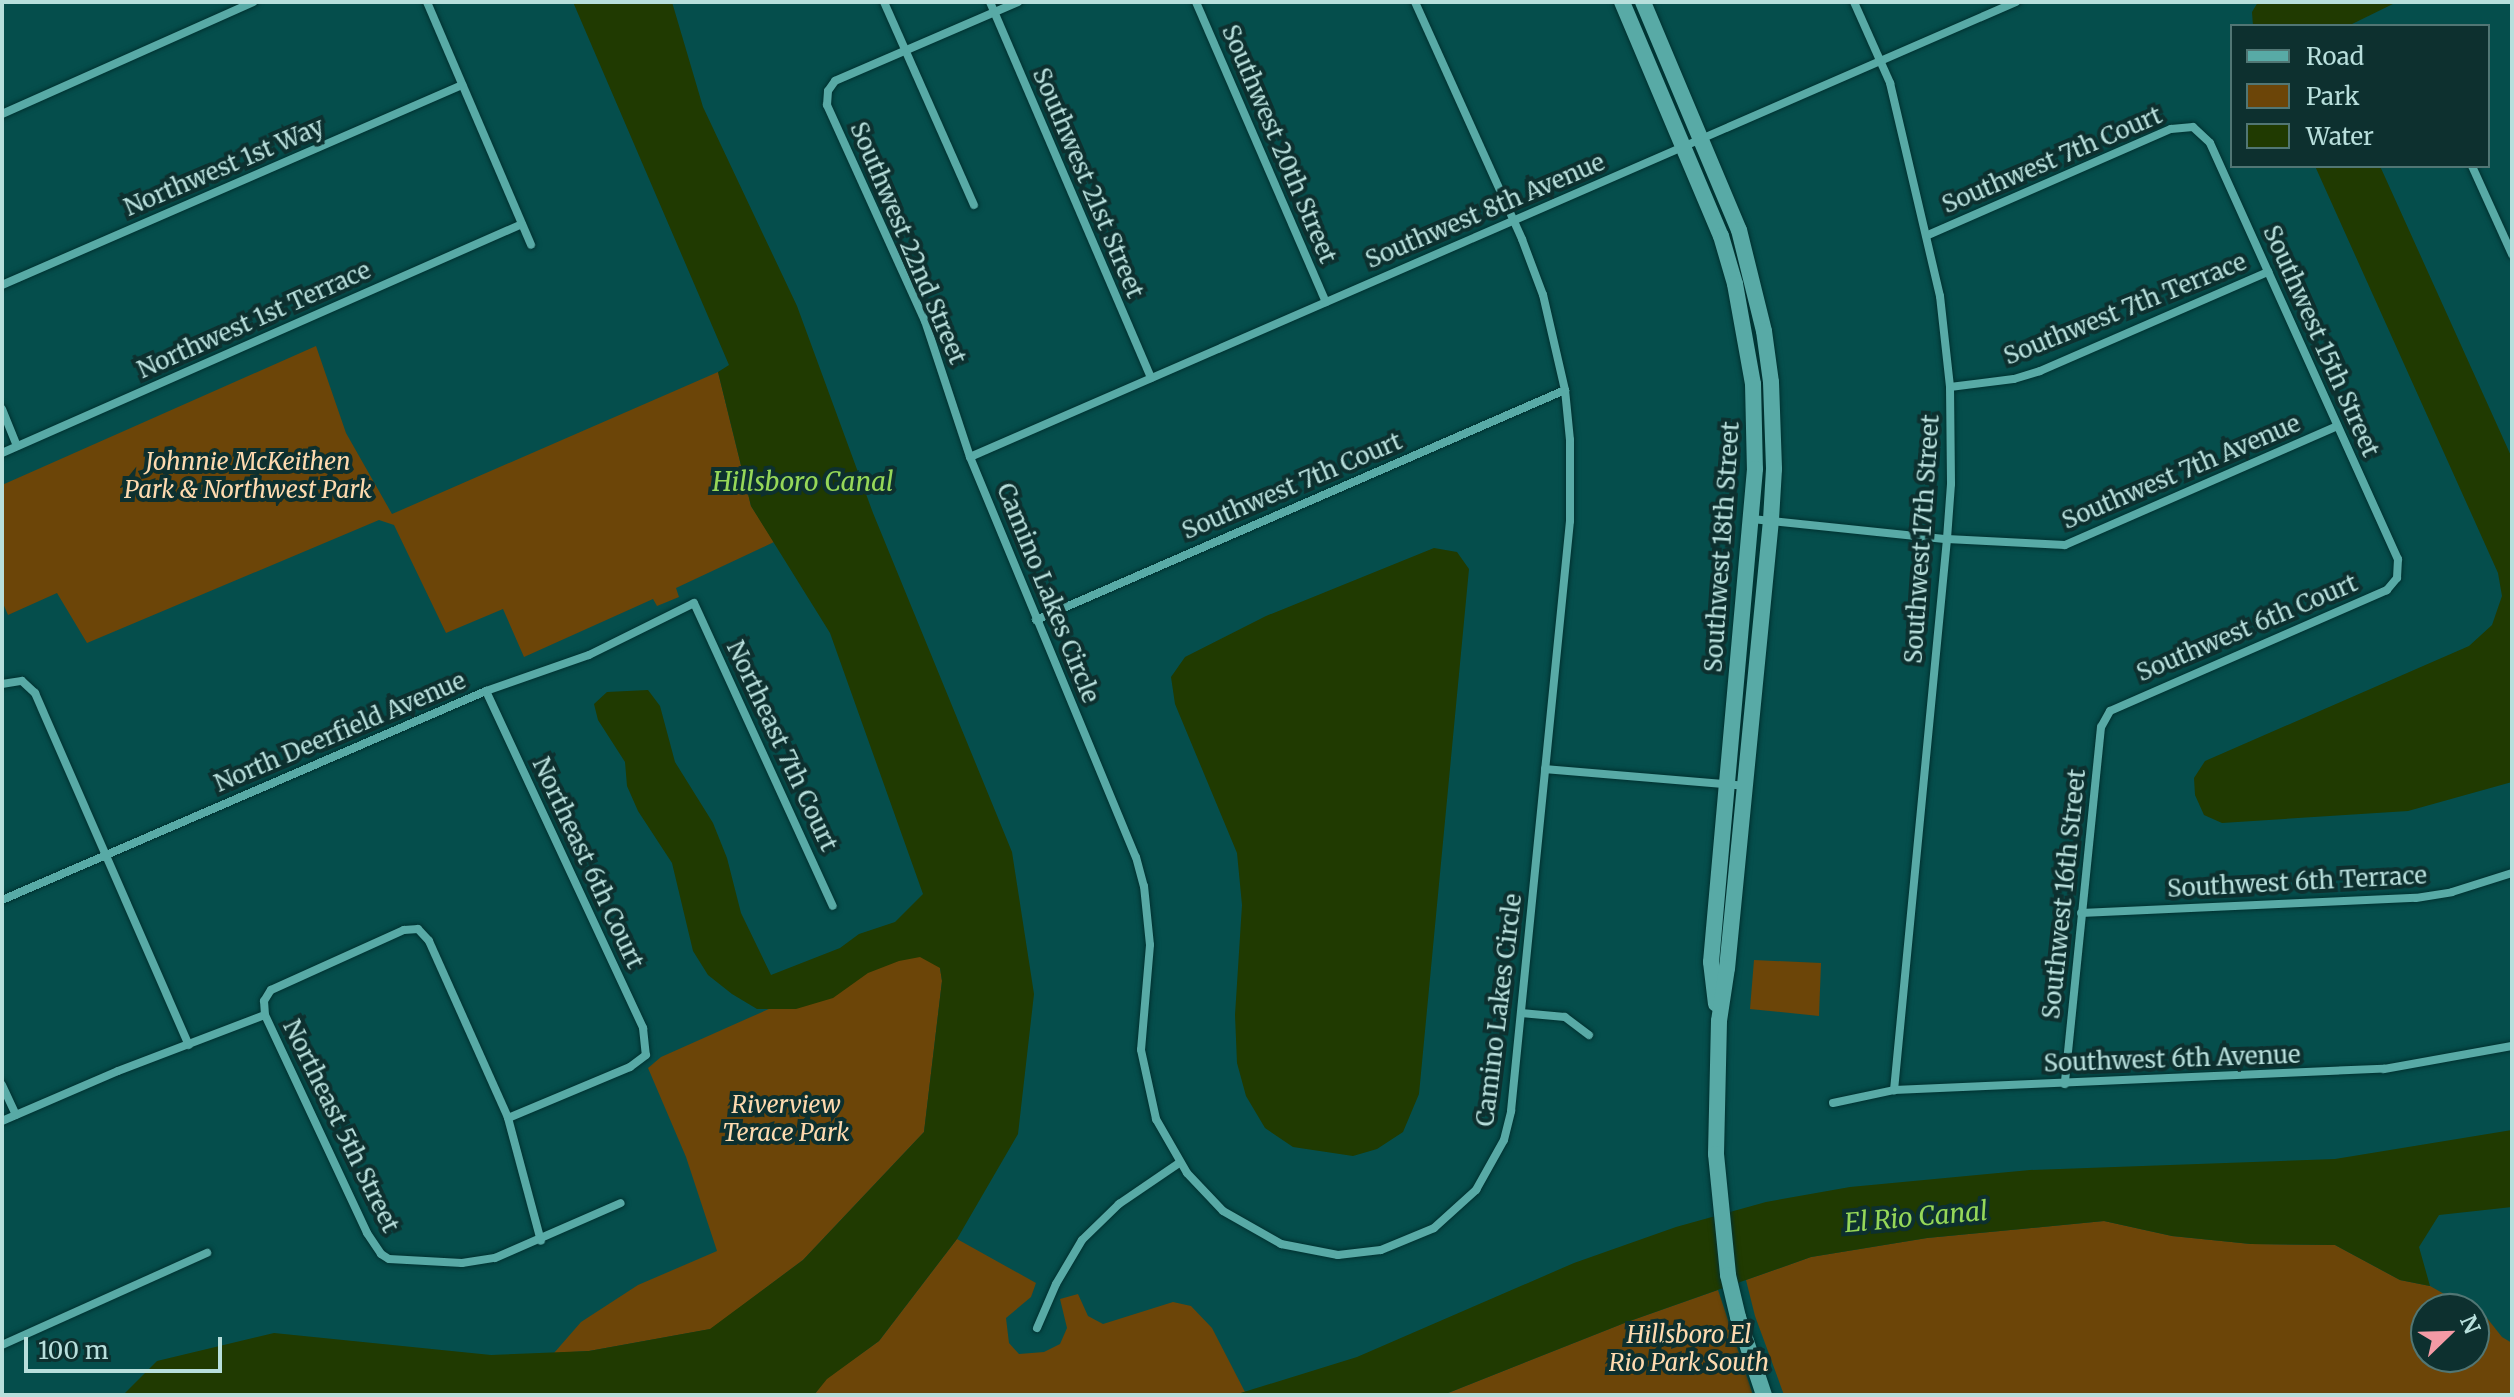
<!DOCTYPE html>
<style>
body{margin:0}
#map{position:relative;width:2514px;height:1397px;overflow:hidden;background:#054e4c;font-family:Merriweather,serif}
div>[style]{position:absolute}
.green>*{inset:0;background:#6c4508}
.water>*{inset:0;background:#203a01}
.roads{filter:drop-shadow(0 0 2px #013130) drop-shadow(0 0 2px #013130)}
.street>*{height:8px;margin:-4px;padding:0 4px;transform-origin:4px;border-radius:4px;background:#58aaa6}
.secondary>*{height:16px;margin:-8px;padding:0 8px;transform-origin:8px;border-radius:8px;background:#58aaa6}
span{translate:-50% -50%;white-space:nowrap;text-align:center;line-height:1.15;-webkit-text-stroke:8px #0d302f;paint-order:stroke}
.street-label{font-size:24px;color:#b8dfdc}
.park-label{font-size:24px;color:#fedaaf;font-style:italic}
.water-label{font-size:26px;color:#96d858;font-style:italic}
.frame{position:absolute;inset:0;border:4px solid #b8dfdc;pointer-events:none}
.legend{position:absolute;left:2230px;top:24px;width:260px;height:144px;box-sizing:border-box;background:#0d302f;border:2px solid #517674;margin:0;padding:10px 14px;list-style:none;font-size:24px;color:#b8dfdc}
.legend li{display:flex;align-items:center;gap:16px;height:40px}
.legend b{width:40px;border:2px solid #517674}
.north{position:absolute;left:2410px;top:1293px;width:80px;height:80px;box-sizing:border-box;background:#0d302f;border:2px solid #517674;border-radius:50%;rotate:67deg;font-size:22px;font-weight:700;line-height:32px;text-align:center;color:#b8dfdc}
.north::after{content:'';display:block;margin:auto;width:28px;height:36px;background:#f49aa5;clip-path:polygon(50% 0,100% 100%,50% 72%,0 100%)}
.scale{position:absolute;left:24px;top:1337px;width:198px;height:36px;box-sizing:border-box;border:4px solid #b8dfdc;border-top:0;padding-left:10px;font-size:24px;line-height:28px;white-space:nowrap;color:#b8dfdc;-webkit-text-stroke:6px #0d302f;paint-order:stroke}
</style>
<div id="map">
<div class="green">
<div style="clip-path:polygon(316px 346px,346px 433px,392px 514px,718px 372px,751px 506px,774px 542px,676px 588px,679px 597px,657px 606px,653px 599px,524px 657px,503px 609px,446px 633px,394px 525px,379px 520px,87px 643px,57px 593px,8px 615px,2px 601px,2px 485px)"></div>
<div style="clip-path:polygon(935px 935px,942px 981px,924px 1132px,803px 1260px,711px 1329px,589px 1351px,554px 1353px,581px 1322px,638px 1285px,717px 1251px,686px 1157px,648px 1068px,661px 1057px)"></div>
<div style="clip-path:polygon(1754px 960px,1821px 963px,1819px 1016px,1750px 1009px)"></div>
<div style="clip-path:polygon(2104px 1221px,2172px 1236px,2251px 1244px,2335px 1245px,2400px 1280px,2430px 1286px,2471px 1309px,2426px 1309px,2426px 1357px,2474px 1357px,2474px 1310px,2483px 1313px,2502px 1337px,2512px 1343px,2512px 1395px,1784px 1395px,1755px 1316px,1746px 1280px,1811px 1257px,1927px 1238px)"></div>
<div style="clip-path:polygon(957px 1239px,1036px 1283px,1031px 1297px,1006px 1318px,1009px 1343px,1019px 1354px,1044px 1352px,1060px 1344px,1067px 1328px,1060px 1299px,1078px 1294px,1088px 1316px,1103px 1324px,1173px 1302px,1191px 1306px,1212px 1328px,1245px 1392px,1234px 1395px,814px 1395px,826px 1379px,879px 1341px)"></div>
<div style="clip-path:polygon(1718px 1290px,1753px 1395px,1443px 1395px,1627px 1322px)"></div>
</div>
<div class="water">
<div style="clip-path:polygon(573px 2px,672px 2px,703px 107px,797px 306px,873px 513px,1012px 852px,1034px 994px,1018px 1134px,957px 1239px,879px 1341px,827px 1379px,814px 1395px,123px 1395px,157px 1361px,274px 1333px,491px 1355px,589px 1351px,710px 1329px,803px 1260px,924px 1132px,942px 981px,940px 968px,920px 957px,899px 961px,868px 973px,833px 998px,796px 1009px,757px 1009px,732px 994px,708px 975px,693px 951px,672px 863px,638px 811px,627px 786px,625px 762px,598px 720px,594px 704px,607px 692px,648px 690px,660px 706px,675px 762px,713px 823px,727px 858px,741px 913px,771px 975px,840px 948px,859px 934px,895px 922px,923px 894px,830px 633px,751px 506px,718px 372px,729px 365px)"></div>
<div style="clip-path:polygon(2258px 2px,2397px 2px,2348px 26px,2253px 26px,2252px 12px)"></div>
<div style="clip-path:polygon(2315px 166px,2380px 166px,2512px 458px,2512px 782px,2408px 811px,2222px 823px,2204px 815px,2195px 795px,2194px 778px,2205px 761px,2469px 646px,2492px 625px,2502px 596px,2498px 573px)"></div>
<div style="clip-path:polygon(1434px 548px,1457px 552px,1469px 569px,1419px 1094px,1403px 1132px,1377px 1149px,1353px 1156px,1293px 1147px,1265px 1128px,1246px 1096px,1237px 1063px,1235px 1015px,1242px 905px,1237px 853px,1175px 704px,1171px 677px,1185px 657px,1266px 616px)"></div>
<div style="clip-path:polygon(2512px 1130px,2512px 1207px,2439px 1215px,2419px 1247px,2430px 1286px,2400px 1280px,2335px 1245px,2251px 1244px,2172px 1236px,2104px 1221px,1927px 1238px,1811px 1257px,1627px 1322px,1443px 1395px,1234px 1395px,1357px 1357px,1574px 1263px,1676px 1227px,1766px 1202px,1850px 1187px,2030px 1170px,2335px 1159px)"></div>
</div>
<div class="roads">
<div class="street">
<div style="left:427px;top:2px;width:264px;rotate:66.8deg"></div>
<div style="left:884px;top:2px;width:222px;rotate:66.1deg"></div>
<div style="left:990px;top:2px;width:409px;rotate:66.8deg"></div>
<div style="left:1018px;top:2px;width:199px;rotate:156.7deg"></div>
<div style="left:835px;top:81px;width:12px;rotate:125deg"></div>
<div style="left:828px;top:91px;width:14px;rotate:94deg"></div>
<div style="left:827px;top:105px;width:237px;rotate:65.6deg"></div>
<div style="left:925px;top:321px;width:143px;rotate:71.7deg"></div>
<div style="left:970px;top:457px;width:433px;rotate:67.5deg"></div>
<div style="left:1136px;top:857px;width:30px;rotate:75deg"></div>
<div style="left:1144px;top:886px;width:59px;rotate:84.2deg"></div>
<div style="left:1150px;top:945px;width:105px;rotate:94.9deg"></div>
<div style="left:1141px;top:1050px;width:71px;rotate:77.7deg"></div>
<div style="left:1156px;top:1119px;width:62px;rotate:60.1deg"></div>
<div style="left:1187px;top:1173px;width:52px;rotate:46.5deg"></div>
<div style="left:1223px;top:1211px;width:67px;rotate:29.6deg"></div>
<div style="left:1281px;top:1244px;width:58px;rotate:10.9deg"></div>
<div style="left:1338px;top:1255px;width:43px;rotate:-6.6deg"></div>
<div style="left:1381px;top:1250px;width:57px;rotate:-22.5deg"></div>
<div style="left:1434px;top:1228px;width:57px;rotate:-42.1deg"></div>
<div style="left:1476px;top:1190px;width:57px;rotate:-60.8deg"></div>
<div style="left:1504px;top:1140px;width:30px;rotate:-76deg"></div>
<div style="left:1511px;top:1111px;width:593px;rotate:-84.29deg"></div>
<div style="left:1570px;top:521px;width:81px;rotate:-90deg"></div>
<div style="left:1570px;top:440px;width:50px;rotate:-95.7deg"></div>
<div style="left:1565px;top:390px;width:98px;rotate:-103deg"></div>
<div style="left:1543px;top:295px;width:60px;rotate:-110.6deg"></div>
<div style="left:1522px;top:239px;width:260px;rotate:-114.3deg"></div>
<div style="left:1196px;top:2px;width:327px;rotate:66.6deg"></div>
<div style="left:1854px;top:2px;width:89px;rotate:66deg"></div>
<div style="left:1890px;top:83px;width:219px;rotate:76.8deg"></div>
<div style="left:1940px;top:296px;width:92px;rotate:83.7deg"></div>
<div style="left:1950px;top:387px;width:97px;rotate:89.4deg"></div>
<div style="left:1951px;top:484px;width:55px;rotate:94.2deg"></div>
<div style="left:1947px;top:539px;width:554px;rotate:95.49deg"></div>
<div style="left:2px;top:114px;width:275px;rotate:-24deg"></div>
<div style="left:2472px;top:166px;width:97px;rotate:65.6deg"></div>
<div style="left:1928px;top:235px;width:265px;rotate:-23.6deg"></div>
<div style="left:2171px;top:129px;width:22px;rotate:-5deg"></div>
<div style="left:2193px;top:127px;width:23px;rotate:43deg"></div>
<div style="left:2210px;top:143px;width:457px;rotate:65.7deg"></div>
<div style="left:2398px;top:559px;width:19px;rotate:93deg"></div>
<div style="left:2397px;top:578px;width:16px;rotate:130deg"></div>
<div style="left:2387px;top:590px;width:302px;rotate:156.4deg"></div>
<div style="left:2110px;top:711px;width:18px;rotate:119deg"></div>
<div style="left:2101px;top:727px;width:359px;rotate:95.8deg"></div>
<div style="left:2px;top:285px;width:502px;rotate:-23.5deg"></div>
<div style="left:1950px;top:387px;width:64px;rotate:-7.1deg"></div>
<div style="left:2014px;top:379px;width:27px;rotate:-17deg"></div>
<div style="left:2040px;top:371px;width:249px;rotate:-23.5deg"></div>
<div style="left:2px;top:409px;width:40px;rotate:68deg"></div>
<div style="left:2px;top:453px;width:568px;rotate:-23.77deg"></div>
<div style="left:970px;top:457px;width:1141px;rotate:-23.51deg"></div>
<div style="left:1752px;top:519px;width:196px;rotate:5.9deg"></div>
<div style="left:1947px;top:539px;width:118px;rotate:2.9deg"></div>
<div style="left:2065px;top:545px;width:297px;rotate:-23.6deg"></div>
<div style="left:1036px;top:620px;width:577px;rotate:-23.5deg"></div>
<div style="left:2px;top:684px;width:20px;rotate:-9deg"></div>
<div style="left:22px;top:681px;width:18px;rotate:43deg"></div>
<div style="left:35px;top:693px;width:384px;rotate:66.4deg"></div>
<div style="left:486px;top:691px;width:372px;rotate:65deg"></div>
<div style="left:643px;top:1028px;width:27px;rotate:84deg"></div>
<div style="left:646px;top:1055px;width:20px;rotate:143deg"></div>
<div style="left:630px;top:1067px;width:132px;rotate:157.3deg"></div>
<div style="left:1545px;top:769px;width:202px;rotate:4.8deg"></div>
<div style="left:2px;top:900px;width:527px;rotate:-23.36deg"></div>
<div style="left:486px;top:691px;width:109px;rotate:-19.3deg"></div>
<div style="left:589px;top:655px;width:117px;rotate:-26.3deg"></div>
<div style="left:694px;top:603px;width:333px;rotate:65.4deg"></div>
<div style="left:2081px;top:913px;width:335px;rotate:-2.6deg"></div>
<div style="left:2416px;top:898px;width:36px;rotate:-9deg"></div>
<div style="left:2452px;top:892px;width:63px;rotate:-17.6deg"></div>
<div style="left:1521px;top:1013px;width:44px;rotate:5.2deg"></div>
<div style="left:1565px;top:1017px;width:30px;rotate:37deg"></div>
<div style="left:265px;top:1015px;width:241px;rotate:64.9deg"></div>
<div style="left:367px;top:1233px;width:25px;rotate:56deg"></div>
<div style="left:381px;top:1254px;width:9px;rotate:32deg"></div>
<div style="left:389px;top:1259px;width:73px;rotate:3.1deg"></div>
<div style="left:462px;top:1263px;width:33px;rotate:-9deg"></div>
<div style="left:495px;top:1258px;width:137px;rotate:-23.6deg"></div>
<div style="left:2px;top:1085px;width:33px;rotate:65deg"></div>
<div style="left:1833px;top:1103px;width:62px;rotate:-12deg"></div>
<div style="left:1894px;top:1090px;width:490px;rotate:-2.5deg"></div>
<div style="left:2384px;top:1069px;width:130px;rotate:-10.2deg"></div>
<div style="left:2px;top:1121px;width:126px;rotate:-23.3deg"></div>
<div style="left:118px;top:1071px;width:157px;rotate:-20.9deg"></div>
<div style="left:265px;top:1015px;width:14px;rotate:-94deg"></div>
<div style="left:264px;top:1001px;width:13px;rotate:-58deg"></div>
<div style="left:271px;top:990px;width:146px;rotate:-24.3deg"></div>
<div style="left:404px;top:930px;width:14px;rotate:-4deg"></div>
<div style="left:418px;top:929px;width:16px;rotate:47deg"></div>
<div style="left:429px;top:941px;width:194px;rotate:65.9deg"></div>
<div style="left:508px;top:1118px;width:127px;rotate:75deg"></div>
<div style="left:1037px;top:1328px;width:48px;rotate:-66.6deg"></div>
<div style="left:1056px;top:1284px;width:51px;rotate:-59.4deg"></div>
<div style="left:1082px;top:1240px;width:52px;rotate:-44.2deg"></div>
<div style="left:1119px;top:1204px;width:73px;rotate:-34.3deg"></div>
<div style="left:2px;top:1345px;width:225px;rotate:-24.2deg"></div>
</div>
<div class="secondary">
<div style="left:1622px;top:2px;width:254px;rotate:67.1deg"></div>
<div style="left:1721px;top:236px;width:50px;rotate:73.7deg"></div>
<div style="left:1735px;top:284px;width:102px;rotate:79.8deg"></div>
<div style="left:1753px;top:384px;width:85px;rotate:88.7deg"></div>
<div style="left:1755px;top:469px;width:495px;rotate:95.1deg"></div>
<div style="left:1711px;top:962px;width:42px;rotate:83.2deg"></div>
<div style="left:1643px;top:2px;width:247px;rotate:67.2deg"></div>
<div style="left:1739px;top:230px;width:104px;rotate:76.1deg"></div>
<div style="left:1764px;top:331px;width:51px;rotate:82.2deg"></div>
<div style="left:1771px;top:382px;width:87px;rotate:88deg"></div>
<div style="left:1774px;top:469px;width:51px;rotate:93.4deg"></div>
<div style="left:1771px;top:520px;width:450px;rotate:95.6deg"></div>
<div style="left:1727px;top:968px;width:54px;rotate:98.6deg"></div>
<div style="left:1719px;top:1021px;width:133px;rotate:91.3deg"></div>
<div style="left:1716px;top:1154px;width:122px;rotate:84.3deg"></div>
<div style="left:1728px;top:1275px;width:43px;rotate:76.6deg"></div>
<div style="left:1738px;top:1317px;width:82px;rotate:71.6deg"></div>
</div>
</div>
<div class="street-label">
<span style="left:1279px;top:144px;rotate:67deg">Southwest 20th Street</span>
<span style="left:2052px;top:160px;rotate:-23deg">Southwest 7th Court</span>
<span style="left:224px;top:167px;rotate:-23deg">Northwest 1st Way</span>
<span style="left:1088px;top:183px;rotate:67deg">Southwest 21st Street</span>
<span style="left:1485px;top:211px;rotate:-23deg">Southwest 8th Avenue</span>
<span style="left:908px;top:243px;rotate:67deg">Southwest 22nd Street</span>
<span style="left:2125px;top:309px;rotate:-22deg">Southwest 7th Terrace</span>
<span style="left:254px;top:320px;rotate:-24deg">Northwest 1st Terrace</span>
<span style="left:2321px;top:341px;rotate:66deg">Southwest 15th Street</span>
<span style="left:2181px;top:472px;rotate:-23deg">Southwest 7th Avenue</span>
<span style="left:1292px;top:486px;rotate:-23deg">Southwest 7th Court</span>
<span style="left:1922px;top:539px;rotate:-86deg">Southwest 17th Street</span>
<span style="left:1722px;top:547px;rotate:-86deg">Southwest 18th Street</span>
<span style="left:1048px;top:593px;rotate:68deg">Camino Lakes Circle</span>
<span style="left:2247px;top:628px;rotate:-23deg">Southwest 6th Court</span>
<span style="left:340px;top:732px;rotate:-23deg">North Deerfield Avenue</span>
<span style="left:782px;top:746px;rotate:65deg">Northeast 7th Court</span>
<span style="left:588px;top:863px;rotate:65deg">Northeast 6th Court</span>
<span style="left:2297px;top:882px;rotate:-3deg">Southwest 6th Terrace</span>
<span style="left:2064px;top:894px;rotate:-84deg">Southwest 16th Street</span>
<span style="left:1499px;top:1010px;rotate:-83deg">Camino Lakes Circle</span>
<span style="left:2172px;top:1059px;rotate:-2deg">Southwest 6th Avenue</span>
<span style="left:341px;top:1126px;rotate:64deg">Northeast 5th Street</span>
</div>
<div class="park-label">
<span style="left:248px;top:476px">Johnnie McKeithen<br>Park &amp; Northwest Park</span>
<span style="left:786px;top:1119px">Riverview<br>Terace Park</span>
<span style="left:1689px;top:1349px">Hillsboro El<br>Rio Park South</span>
</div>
<div class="water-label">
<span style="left:803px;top:482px">Hillsboro Canal</span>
<span style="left:1916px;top:1217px;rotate:-5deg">El Rio Canal</span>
</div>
<div class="frame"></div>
<ul class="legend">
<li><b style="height:10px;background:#58aaa6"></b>Road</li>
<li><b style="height:22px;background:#6c4508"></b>Park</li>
<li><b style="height:22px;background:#203a01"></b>Water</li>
</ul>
<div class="north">N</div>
<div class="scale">100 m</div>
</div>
